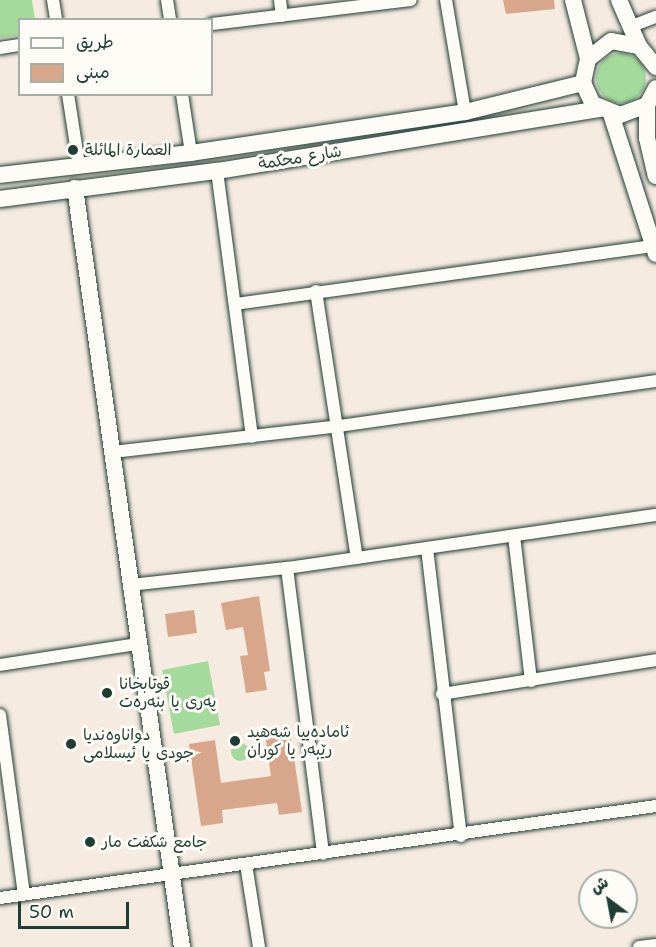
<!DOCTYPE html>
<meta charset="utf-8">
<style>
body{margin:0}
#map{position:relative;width:656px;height:947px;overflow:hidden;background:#f6ebe1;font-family:"Shantell Sans","Playpen Sans Arabic",sans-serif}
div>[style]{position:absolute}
.green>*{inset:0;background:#a5da9d}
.round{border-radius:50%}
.building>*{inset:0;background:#d8a68b}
.roads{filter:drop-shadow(0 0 2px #1f3d34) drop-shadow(0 0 2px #1f3d34)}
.street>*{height:12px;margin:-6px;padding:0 6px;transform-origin:6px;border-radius:6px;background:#fdfcf7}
.secondary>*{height:16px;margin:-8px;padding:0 8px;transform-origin:8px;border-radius:8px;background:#fdfcf7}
.dots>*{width:16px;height:16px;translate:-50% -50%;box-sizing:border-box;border:3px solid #fdfcf7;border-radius:50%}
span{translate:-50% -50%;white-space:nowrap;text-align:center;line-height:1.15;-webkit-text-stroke:6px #fdfcf7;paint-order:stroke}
.poi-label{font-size:16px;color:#1f3d34}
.left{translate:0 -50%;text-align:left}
.street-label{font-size:16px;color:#1f3d34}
.legend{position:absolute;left:18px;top:18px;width:195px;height:78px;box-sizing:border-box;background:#fdfcf7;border:2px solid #a4b0a9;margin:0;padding:8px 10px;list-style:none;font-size:18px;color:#1f3d34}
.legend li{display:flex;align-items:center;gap:12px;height:30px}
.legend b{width:30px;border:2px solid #a4b0a9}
.north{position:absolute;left:578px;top:869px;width:60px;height:60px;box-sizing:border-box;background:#fdfcf7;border:2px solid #a4b0a9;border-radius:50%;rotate:328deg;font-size:16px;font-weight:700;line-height:24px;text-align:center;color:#1f3d34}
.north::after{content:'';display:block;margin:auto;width:21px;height:27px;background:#1f3d34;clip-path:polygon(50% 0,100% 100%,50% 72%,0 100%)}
.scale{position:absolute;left:18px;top:902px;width:111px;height:27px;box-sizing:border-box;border:3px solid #1f3d34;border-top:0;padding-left:8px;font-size:18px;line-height:21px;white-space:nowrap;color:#1f3d34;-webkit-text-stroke:4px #fdfcf7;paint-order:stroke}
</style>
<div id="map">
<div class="green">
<div style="clip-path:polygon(0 0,32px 0,35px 19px,20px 20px,19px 35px,0 38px)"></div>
<div class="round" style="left:596px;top:53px;width:50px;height:50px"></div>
<div style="clip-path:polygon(208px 661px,220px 725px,174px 734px,162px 670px)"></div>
<div class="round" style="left:231px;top:743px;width:18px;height:18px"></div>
</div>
<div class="building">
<div style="clip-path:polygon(503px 0,554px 0,555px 9px,506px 14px)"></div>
<div style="clip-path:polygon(259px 596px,270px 671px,264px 672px,267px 690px,246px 693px,240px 656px,248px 655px,243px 627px,226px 630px,221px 603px)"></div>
<div style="clip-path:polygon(194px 610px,197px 633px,168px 637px,165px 614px)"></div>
<div style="clip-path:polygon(290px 730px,302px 812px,279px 815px,277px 803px,222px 810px,223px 823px,201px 826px,189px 744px,215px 740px,221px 783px,271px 776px,265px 733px)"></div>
</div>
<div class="roads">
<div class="street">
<div style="left:53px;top:0;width:20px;rotate:81deg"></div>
<div style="left:167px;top:0;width:20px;rotate:81deg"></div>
<div style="left:280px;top:0;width:16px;rotate:83deg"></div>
<div style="left:446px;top:0;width:114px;rotate:80.4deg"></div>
<div style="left:212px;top:24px;width:200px;rotate:-6.9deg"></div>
<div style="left:632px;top:26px;width:26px;rotate:-21deg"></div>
<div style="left:0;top:48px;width:20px;rotate:-9deg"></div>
<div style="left:68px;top:94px;width:72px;rotate:81.2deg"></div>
<div style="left:182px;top:94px;width:60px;rotate:81.3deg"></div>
<div style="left:217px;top:171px;width:268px;rotate:82.5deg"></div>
<div style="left:316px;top:291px;width:270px;rotate:81.3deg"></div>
<div style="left:235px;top:304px;width:423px;rotate:-7.9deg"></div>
<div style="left:112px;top:452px;width:228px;rotate:-6.5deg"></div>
<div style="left:339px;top:426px;width:320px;rotate:-8.1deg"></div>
<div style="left:514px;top:536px;width:146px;rotate:83.3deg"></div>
<div style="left:427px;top:548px;width:290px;rotate:83.3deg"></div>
<div style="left:287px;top:568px;width:288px;rotate:82.8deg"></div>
<div style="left:130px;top:585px;width:158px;rotate:-6.2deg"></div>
<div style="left:287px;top:568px;width:373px;rotate:-8.2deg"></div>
<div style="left:0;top:665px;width:140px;rotate:-8.7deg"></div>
<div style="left:442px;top:694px;width:217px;rotate:-9deg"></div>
<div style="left:0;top:715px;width:181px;rotate:82.4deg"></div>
<div style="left:246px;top:864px;width:84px;rotate:81.1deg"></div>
<div style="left:0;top:898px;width:662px;rotate:-7.98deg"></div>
<div style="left:639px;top:947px;width:17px;rotate:-7deg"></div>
</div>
<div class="secondary">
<div style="left:573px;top:0;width:61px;rotate:75.7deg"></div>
<div style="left:619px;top:0;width:50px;rotate:66.5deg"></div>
<div style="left:656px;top:67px;width:27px;rotate:-129deg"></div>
<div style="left:639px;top:46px;width:28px;rotate:-170deg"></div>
<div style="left:611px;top:41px;width:29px;rotate:142deg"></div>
<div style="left:588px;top:59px;width:25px;rotate:102deg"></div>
<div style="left:583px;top:83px;width:23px;rotate:65deg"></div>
<div style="left:593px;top:104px;width:29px;rotate:22deg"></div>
<div style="left:620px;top:115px;width:29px;rotate:-20deg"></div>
<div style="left:647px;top:105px;width:19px;rotate:-62deg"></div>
<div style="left:647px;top:105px;width:33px;rotate:90deg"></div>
<div style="left:647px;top:138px;width:39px;rotate:77deg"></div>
<div style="left:611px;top:114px;width:147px;rotate:72.2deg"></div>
<div style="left:0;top:175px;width:192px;rotate:-6.6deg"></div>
<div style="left:191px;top:153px;width:277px;rotate:-8.5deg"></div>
<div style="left:465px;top:112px;width:122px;rotate:-13.8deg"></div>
<div style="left:75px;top:188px;width:767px;rotate:81.98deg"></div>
<div style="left:0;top:199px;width:219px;rotate:-7.4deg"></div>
<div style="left:217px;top:171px;width:388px;rotate:-9.2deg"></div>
</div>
</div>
<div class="dots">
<div style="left:73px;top:150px;background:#1f3d34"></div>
<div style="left:107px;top:693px;background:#1f3d34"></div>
<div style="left:235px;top:741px;background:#1f3d34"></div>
<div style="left:71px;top:744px;background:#1f3d34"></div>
<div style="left:90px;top:842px;background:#1f3d34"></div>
</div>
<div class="poi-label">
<span class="left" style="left:85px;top:150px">العمارة المائلة</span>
<span class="left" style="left:119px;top:693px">قوتابخانا<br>پەری یا بنەرەت</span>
<span class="left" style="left:247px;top:741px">ئامادەییا شەهید<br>رێبەر یا کوران</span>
<span class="left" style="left:83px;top:744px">دواناوەندیا<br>جودی یا ئیسلامی</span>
<span class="left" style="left:102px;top:842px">جامع شكفت مار</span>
</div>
<div class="street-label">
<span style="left:300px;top:158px;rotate:-9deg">شارع محكمة</span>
</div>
<ul class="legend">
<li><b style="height:8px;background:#fdfcf7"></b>طريق</li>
<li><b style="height:16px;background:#d8a68b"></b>مبنى</li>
</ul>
<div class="north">ش</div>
<div class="scale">50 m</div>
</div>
